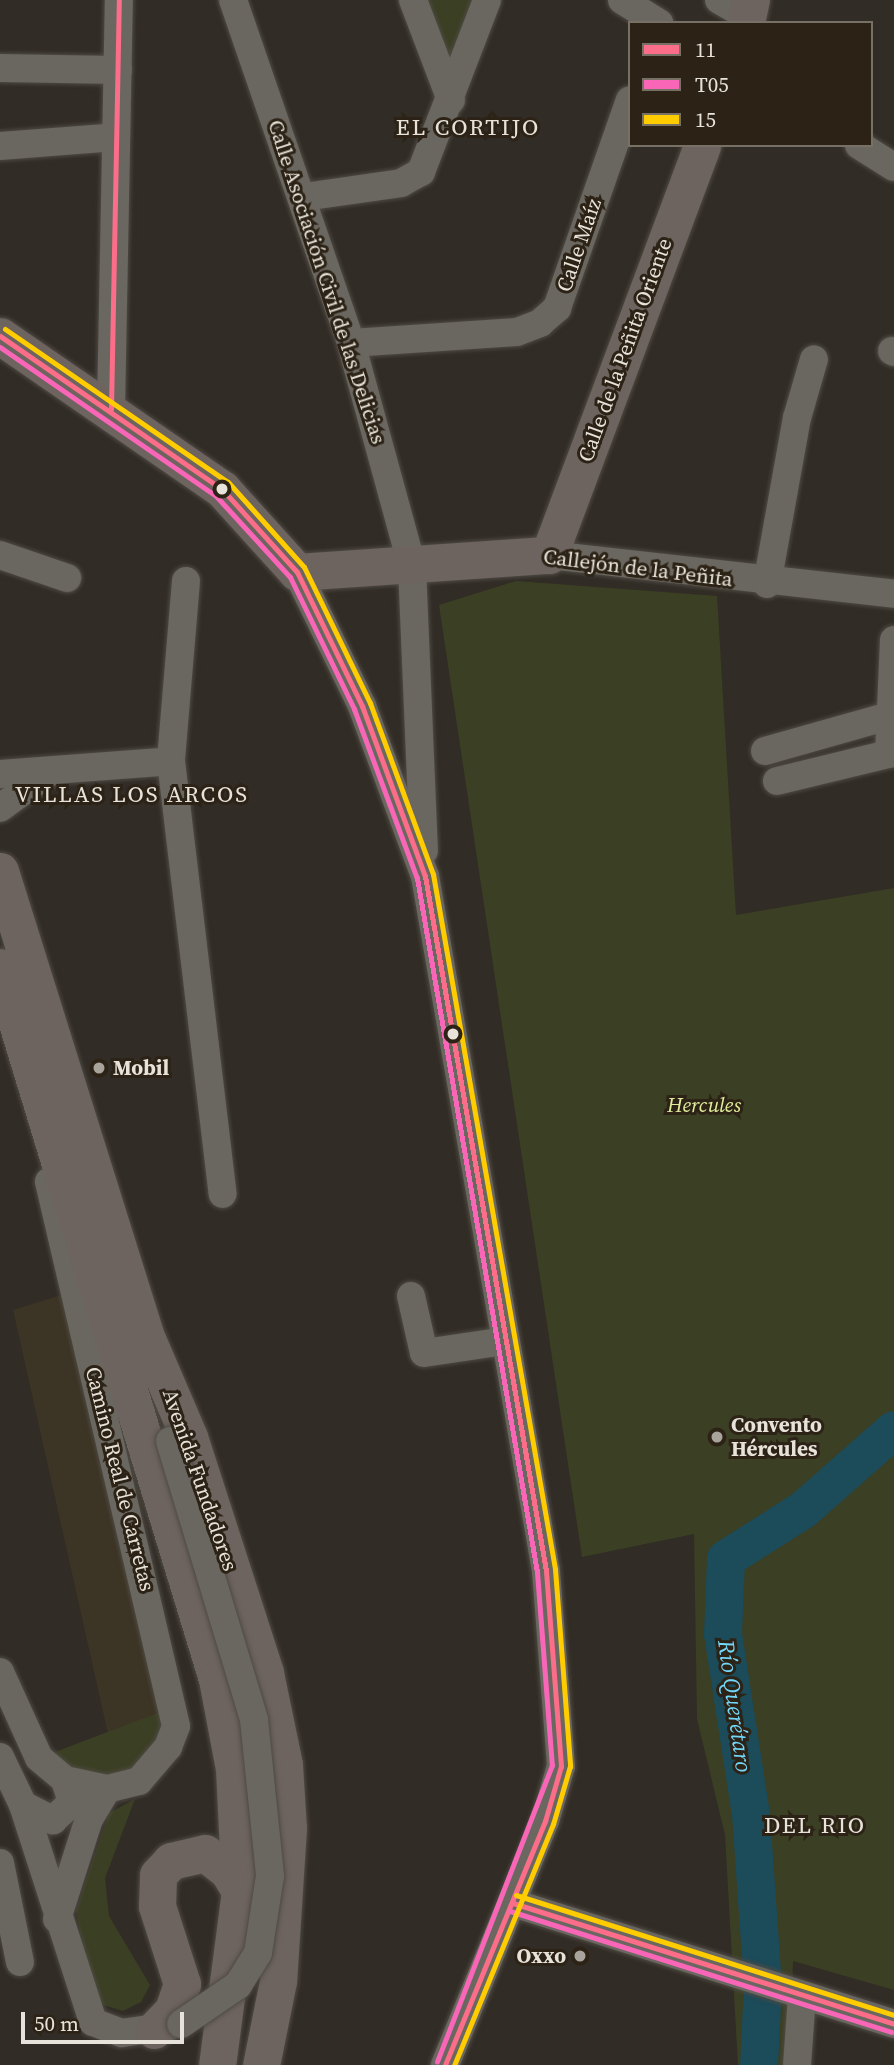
<!DOCTYPE html>
<meta charset="utf-8">
<style>
body{margin:0}
#map{position:relative;width:894px;height:2065px;overflow:hidden;background:#312c25;font-family:"Source Serif 4",serif}
div>[style]{position:absolute}
.commercial>*{inset:0;background:#3c3424}
.green>*{inset:0;background:#3b3f23}
.river>*{height:38px;margin:-19px;padding:0 19px;transform-origin:19px;border-radius:19px;background:#1c4b59}
.roads{filter:drop-shadow(0 0 2px #4e4a43) drop-shadow(0 0 2px #4e4a43)}
.minor>*{height:28px;margin:-14px;padding:0 14px;transform-origin:14px;border-radius:14px;background:#6a6660}
.major>*{height:37px;margin:-18.5px;padding:0 18.5px;transform-origin:18.5px;border-radius:18.5px;background:#6d635f}
.bridges{filter:drop-shadow(0 0 2px #4e4a43) drop-shadow(0 0 2px #4e4a43)}
.minor-bridge>*{height:28px;margin:-14px;padding:0 14px;transform-origin:14px;border-radius:14px;background:#6a6660}
.bus-1>*{height:5px;margin:-2.5px;padding:0 2.5px;transform-origin:2.5px;border-radius:2.5px;background:#fb6d88}
.bus-2>*{height:5px;margin:-2.5px;padding:0 2.5px;transform-origin:2.5px;border-radius:2.5px;background:#fa66b7}
.bus-3>*{height:5px;margin:-2.5px;padding:0 2.5px;transform-origin:2.5px;border-radius:2.5px;background:#fc0}
.dots>*{width:19px;height:19px;translate:-50% -50%;box-sizing:border-box;border:4px solid #2c2316;border-radius:50%}
span{translate:-50% -50%;white-space:nowrap;text-align:center;line-height:1.15;-webkit-text-stroke:6px #2c2316;paint-order:stroke}
.street-label{font-size:21px;color:#e8e3da}
.poi-label{font-size:21px;color:#e8e3da;font-weight:700}
.left{translate:0 -50%;text-align:left}
.right{translate:-100% -50%;text-align:right}
.park-label{font-size:21px;color:#e1ed9a;font-style:italic}
.neighbourhood-label{font-size:23px;color:#e8e3da;letter-spacing:2px}
.water-label{font-size:23px;color:#73d7fa;font-style:italic}
.legend{position:absolute;left:628px;top:21px;width:245px;height:126px;box-sizing:border-box;background:#2c2316;border:2px solid #777064;margin:0;padding:9px 12px;list-style:none;font-size:21px;color:#e8e3da}
.legend li{display:flex;align-items:center;gap:14px;height:35px}
.legend b{width:35px;border:2px solid #777064}
.scale{position:absolute;left:21px;top:2012px;width:163px;height:32px;box-sizing:border-box;border:4px solid #e8e3da;border-top:0;padding-left:9px;font-size:21px;line-height:24px;white-space:nowrap;color:#e8e3da;-webkit-text-stroke:5px #2c2316;paint-order:stroke}
</style>
<div id="map">
<div class="commercial">
<div style="clip-path:polygon(74px 1291px,176px 1706px,108px 1734px,13px 1310px)"></div>
</div>
<div class="green">
<div style="clip-path:polygon(413px 0,487px 0,451px 100px)"></div>
<div style="clip-path:polygon(516px 581px,717px 596px,736px 915px,894px 888px,894px 1990px,793px 1961px,790px 2065px,738px 2065px,725px 1835px,697px 1719px,694px 1534px,582px 1557px,439px 605px)"></div>
<div style="clip-path:polygon(176px 1706px,168px 1747px,107px 1789px,39px 1758px)"></div>
<div style="clip-path:polygon(135px 1799px,105px 1878px,109px 1916px,150px 1985px,141px 2002px,123px 2011px,103px 2005px,86px 1971px,76px 1909px,109px 1813px)"></div>
</div>
<div class="river">
<div style="left:759px;top:2065px;width:79px;rotate:-87.1deg"></div>
<div style="left:763px;top:1986px;width:171px;rotate:-94deg"></div>
<div style="left:751px;top:1815px;width:183px;rotate:-98.8deg"></div>
<div style="left:723px;top:1634px;width:75px;rotate:-87.7deg"></div>
<div style="left:726px;top:1559px;width:91px;rotate:-32.5deg"></div>
<div style="left:803px;top:1510px;width:121px;rotate:-41.3deg"></div>
</div>
<div class="roads">
<div class="minor">
<div style="left:233px;top:0;width:363px;rotate:71deg"></div>
<div style="left:351px;top:343px;width:231px;rotate:74.7deg"></div>
<div style="left:412px;top:566px;width:285px;rotate:87.6deg"></div>
<div style="left:413px;top:0;width:107px;rotate:69.2deg"></div>
<div style="left:622px;top:0;width:44px;rotate:31.9deg"></div>
<div style="left:719px;top:0;width:34px;rotate:30deg"></div>
<div style="left:0;top:68px;width:118px;rotate:1deg"></div>
<div style="left:859px;top:145px;width:41px;rotate:32.2deg"></div>
<div style="left:0;top:146px;width:116px;rotate:-4.4deg"></div>
<div style="left:304px;top:197px;width:98px;rotate:-8.2deg"></div>
<div style="left:401px;top:183px;width:23px;rotate:-29deg"></div>
<div style="left:421px;top:172px;width:184px;rotate:-69deg"></div>
<div style="left:351px;top:343px;width:166px;rotate:-3.8deg"></div>
<div style="left:517px;top:332px;width:25px;rotate:-21deg"></div>
<div style="left:540px;top:323px;width:23px;rotate:-41deg"></div>
<div style="left:557px;top:308px;width:220px;rotate:-70.7deg"></div>
<div style="left:892px;top:351px;width:2px;rotate:27deg"></div>
<div style="left:111px;top:409px;width:409px;rotate:-88.9deg"></div>
<div style="left:0;top:555px;width:71px;rotate:18.9deg"></div>
<div style="left:549px;top:555px;width:347px;rotate:6.4deg"></div>
<div style="left:297px;top:572px;width:149px;rotate:64.1deg"></div>
<div style="left:362px;top:706px;width:181px;rotate:69.7deg"></div>
<div style="left:425px;top:876px;width:705px;rotate:80.12deg"></div>
<div style="left:546px;top:1571px;width:196px;rotate:85.6deg"></div>
<div style="left:561px;top:1766px;width:57px;rotate:106.2deg"></div>
<div style="left:545px;top:1821px;width:264px;rotate:112.3deg"></div>
<div style="left:186px;top:581px;width:181px;rotate:94.8deg"></div>
<div style="left:171px;top:761px;width:436px;rotate:83.2deg"></div>
<div style="left:767px;top:584px;width:169px;rotate:-79.8deg"></div>
<div style="left:797px;top:418px;width:61px;rotate:-73.9deg"></div>
<div style="left:765px;top:751px;width:129px;rotate:-15.8deg"></div>
<div style="left:0;top:774px;width:171px;rotate:-4.3deg"></div>
<div style="left:777px;top:781px;width:115px;rotate:-13.6deg"></div>
<div style="left:889px;top:754px;width:114px;rotate:-87.5deg"></div>
<div style="left:0;top:808px;width:59px;rotate:-36.1deg"></div>
<div style="left:411px;top:1296px;width:58px;rotate:77.2deg"></div>
<div style="left:424px;top:1353px;width:82px;rotate:-8.4deg"></div>
<div style="left:0;top:1672px;width:94px;rotate:65.6deg"></div>
<div style="left:39px;top:1758px;width:34px;rotate:40deg"></div>
<div style="left:65px;top:1780px;width:43px;rotate:12.1deg"></div>
<div style="left:107px;top:1789px;width:33px;rotate:-14deg"></div>
<div style="left:139px;top:1781px;width:45px;rotate:-49.5deg"></div>
<div style="left:168px;top:1747px;width:22px;rotate:-69deg"></div>
<div style="left:176px;top:1726px;width:559px;rotate:-103.14deg"></div>
<div style="left:0;top:1757px;width:53px;rotate:64.4deg"></div>
<div style="left:23px;top:1805px;width:228px;rotate:72.1deg"></div>
<div style="left:93px;top:2022px;width:31px;rotate:21deg"></div>
<div style="left:122px;top:2033px;width:49px;rotate:-8.1deg"></div>
<div style="left:23px;top:1805px;width:34px;rotate:27deg"></div>
<div style="left:53px;top:1820px;width:26px;rotate:-43deg"></div>
<div style="left:72px;top:1802px;width:23px;rotate:-108deg"></div>
<div style="left:0;top:1863px;width:101px;rotate:78.6deg"></div>
<div style="left:513px;top:1903px;width:400px;rotate:17.6deg"></div>
<div style="left:57px;top:1919px;width:105px;rotate:-72.3deg"></div>
<div style="left:89px;top:1819px;width:35px;rotate:-59deg"></div>
<div style="left:797px;top:2065px;width:69px;rotate:-85.9deg"></div>
</div>
<div class="major">
<div style="left:746px;top:23px;width:24px;rotate:-78deg"></div>
<div style="left:0;top:336px;width:270px;rotate:34.6deg"></div>
<div style="left:222px;top:489px;width:112px;rotate:47.9deg"></div>
<div style="left:297px;top:572px;width:253px;rotate:-3.9deg"></div>
<div style="left:549px;top:555px;width:438px;rotate:-69.5deg"></div>
<div style="left:0;top:871px;width:491px;rotate:72.6deg"></div>
<div style="left:147px;top:1339px;width:107px;rotate:66.8deg"></div>
<div style="left:189px;top:1437px;width:248px;rotate:72.1deg"></div>
<div style="left:265px;top:1673px;width:94px;rotate:78.3deg"></div>
<div style="left:284px;top:1765px;width:63px;rotate:86.4deg"></div>
<div style="left:288px;top:1828px;width:153px;rotate:93.7deg"></div>
<div style="left:278px;top:1981px;width:86px;rotate:101.4deg"></div>
<div style="left:0;top:967px;width:744px;rotate:73.05deg"></div>
<div style="left:217px;top:1679px;width:92px;rotate:79.3deg"></div>
<div style="left:234px;top:1769px;width:122px;rotate:87.2deg"></div>
<div style="left:240px;top:1891px;width:176px;rotate:97.5deg"></div>
<div style="left:154px;top:2030px;width:28px;rotate:-46deg"></div>
<div style="left:173px;top:2010px;width:28px;rotate:-71deg"></div>
<div style="left:182px;top:1984px;width:82px;rotate:-107.8deg"></div>
<div style="left:157px;top:1906px;width:31px;rotate:-88deg"></div>
<div style="left:158px;top:1875px;width:19px;rotate:-47deg"></div>
<div style="left:171px;top:1861px;width:35px;rotate:-13deg"></div>
<div style="left:205px;top:1853px;width:29px;rotate:38deg"></div>
<div style="left:228px;top:1871px;width:23px;rotate:59deg"></div>
</div>
</div>
<div class="bridges">
<div class="minor-bridge">
<div style="left:170px;top:1441px;width:291px;rotate:73.2deg"></div>
<div style="left:254px;top:1720px;width:157px;rotate:84.1deg"></div>
<div style="left:270px;top:1876px;width:78px;rotate:98.9deg"></div>
<div style="left:258px;top:1953px;width:38px;rotate:122deg"></div>
<div style="left:238px;top:1985px;width:69px;rotate:145.6deg"></div>
</div>
</div>
<div class="bus-1">
<div style="left:0;top:336px;width:270px;rotate:34.6deg"></div>
<div style="left:222px;top:489px;width:112px;rotate:47.9deg"></div>
<div style="left:297px;top:572px;width:149px;rotate:64.1deg"></div>
<div style="left:362px;top:706px;width:181px;rotate:69.7deg"></div>
<div style="left:425px;top:876px;width:705px;rotate:80.12deg"></div>
<div style="left:546px;top:1571px;width:196px;rotate:85.6deg"></div>
<div style="left:561px;top:1766px;width:57px;rotate:106.2deg"></div>
<div style="left:545px;top:1821px;width:264px;rotate:112.3deg"></div>
<div style="left:111px;top:409px;width:409px;rotate:-88.9deg"></div>
<div style="left:513px;top:1903px;width:400px;rotate:17.6deg"></div>
</div>
<div class="bus-2">
<div style="left:0;top:347px;width:262px;rotate:34.6deg"></div>
<div style="left:216px;top:496px;width:110px;rotate:47.6deg"></div>
<div style="left:290px;top:577px;width:147px;rotate:64.1deg"></div>
<div style="left:354px;top:709px;width:180px;rotate:69.6deg"></div>
<div style="left:417px;top:878px;width:704px;rotate:80.19deg"></div>
<div style="left:537px;top:1572px;width:194px;rotate:85.6deg"></div>
<div style="left:552px;top:1765px;width:318px;rotate:111.2deg"></div>
<div style="left:510px;top:1911px;width:400px;rotate:17.6deg"></div>
</div>
<div class="bus-3">
<div style="left:5px;top:329px;width:270px;rotate:34.5deg"></div>
<div style="left:228px;top:482px;width:114px;rotate:48.2deg"></div>
<div style="left:304px;top:567px;width:151px;rotate:64.1deg"></div>
<div style="left:370px;top:703px;width:182px;rotate:69.8deg"></div>
<div style="left:433px;top:874px;width:706px;rotate:80.04deg"></div>
<div style="left:555px;top:1569px;width:198px;rotate:85.6deg"></div>
<div style="left:570px;top:1766px;width:60px;rotate:106.3deg"></div>
<div style="left:553px;top:1824px;width:261px;rotate:112.3deg"></div>
<div style="left:516px;top:1895px;width:397px;rotate:17.6deg"></div>
</div>
<div class="dots">
<div style="left:222px;top:489px;background:#e8e3da"></div>
<div style="left:453px;top:1034px;background:#e8e3da"></div>
<div style="left:99px;top:1068px;background:#a8a39b"></div>
<div style="left:717px;top:1437px;background:#a8a39b"></div>
<div style="left:580px;top:1956px;background:#a8a39b"></div>
</div>
<div class="street-label">
<span style="left:579px;top:245px;rotate:-71deg">Calle Maíz</span>
<span style="left:327px;top:282px;rotate:72deg">Calle Asociación Civil de las Delicias</span>
<span style="left:625px;top:350px;rotate:-70deg">Calle de la Peñita Oriente</span>
<span style="left:638px;top:568px;rotate:7deg">Callejón de la Peñita</span>
<span style="left:120px;top:1479px;rotate:76deg">Camino Real de Carretas</span>
<span style="left:200px;top:1480px;rotate:71deg">Avenida Fundadores</span>
</div>
<div class="poi-label">
<span class="left" style="left:113px;top:1068px">Mobil</span>
<span class="left" style="left:731px;top:1437px">Convento<br>Hércules</span>
<span class="right" style="left:566px;top:1956px">Oxxo</span>
</div>
<div class="park-label">
<span style="left:704px;top:1105px">Hercules</span>
</div>
<div class="neighbourhood-label">
<span style="left:468px;top:127px">EL CORTIJO</span>
<span style="left:132px;top:794px">VILLAS LOS ARCOS</span>
<span style="left:815px;top:1825px">DEL RIO</span>
</div>
<div class="water-label">
<span style="left:735px;top:1706px;rotate:82deg">Río Querétaro</span>
</div>
<ul class="legend">
<li><b style="height:9px;background:#fb6d88"></b>11</li>
<li><b style="height:9px;background:#fa66b7"></b>T05</li>
<li><b style="height:9px;background:#fc0"></b>15</li>
</ul>
<div class="scale">50 m</div>
</div>
